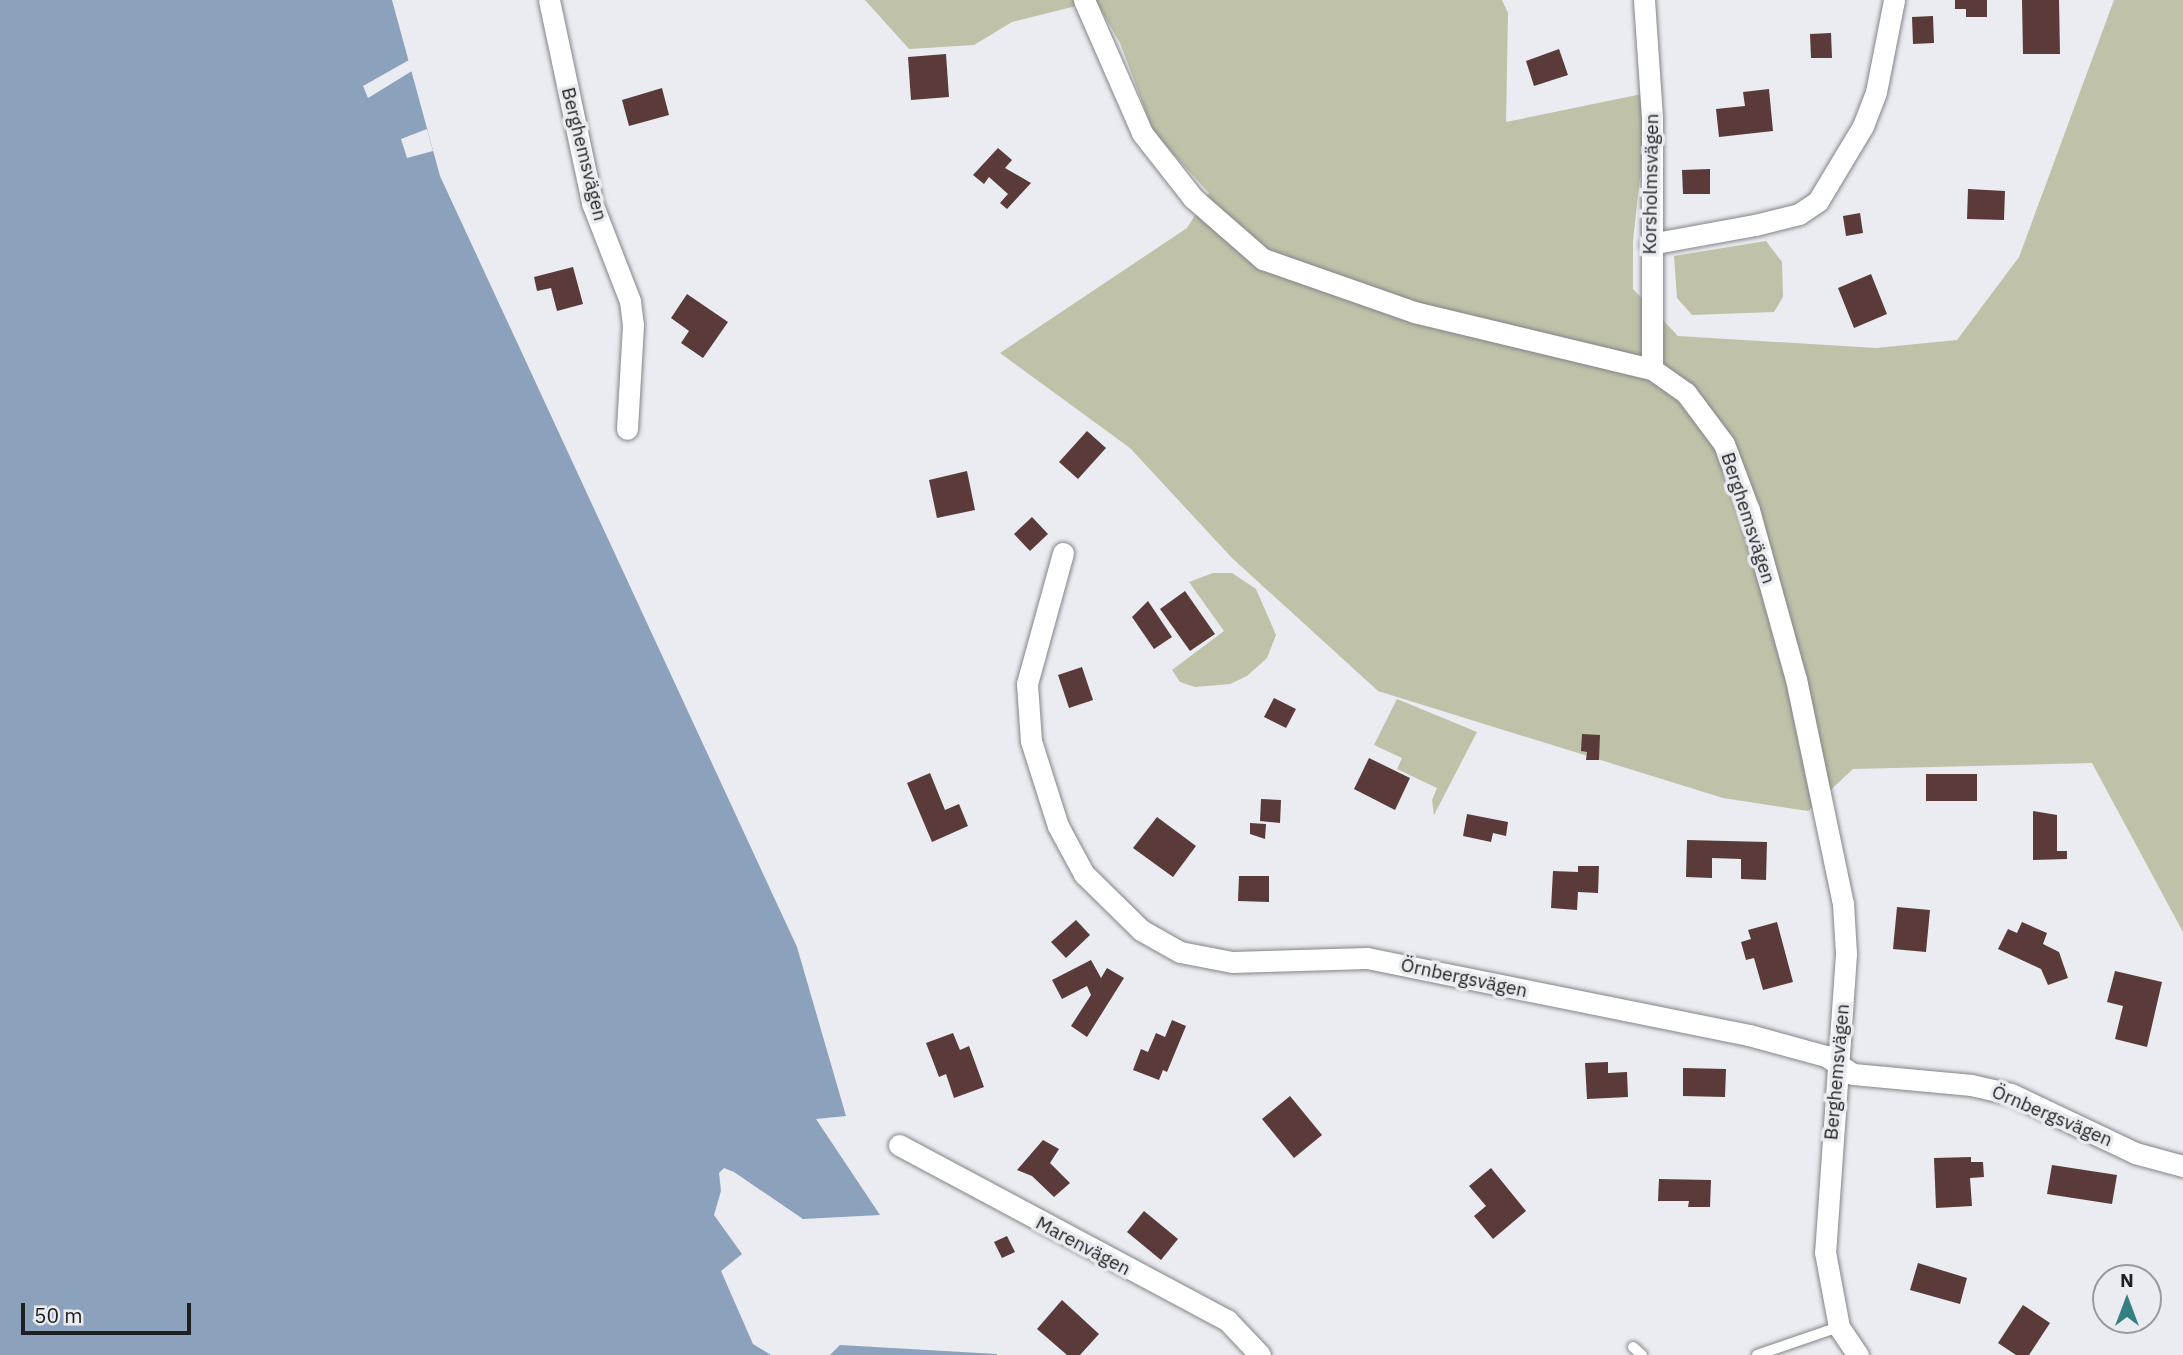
<!DOCTYPE html>
<meta charset="utf-8">
<style>
body{margin:0}
#map{position:relative;width:2183px;height:1355px;overflow:hidden;background:#eaecf1;font-family:"IBM Plex Sans",sans-serif}
div>[style]{position:absolute}
.green>*{inset:0;background:#bfc1a8}
.water>*{inset:0;background:#8ca1bb}
.pier>*{inset:0;background:#eaecf1}
.building>*{inset:0;background:#5b3b39}
.roads{filter:drop-shadow(0 0 2px #828488) drop-shadow(0 0 2px #828488)}
.service>*{height:10px;margin:-5px;padding:0 5px;transform-origin:5px;border-radius:5px;background:#fff}
.minor>*{height:21px;margin:-10.5px;padding:0 10.5px;transform-origin:10.5px;border-radius:10.5px;background:#fff}
span{translate:-50% -50%;white-space:nowrap;text-align:center;line-height:1.15;-webkit-text-stroke:7px #eaecf1;paint-order:stroke}
.street-label{font-size:19px;color:#1e1f20}
.north{position:absolute;left:2092px;top:1264px;width:70px;height:70px;box-sizing:border-box;background:#eaecf1;border:2px solid #989a9d;border-radius:50%;rotate:0deg;font-size:19px;font-weight:700;line-height:28px;text-align:center;color:#1e1f20}
.north::after{content:'';display:block;margin:auto;width:24px;height:32px;background:#367f81;clip-path:polygon(50% 0,100% 100%,50% 72%,0 100%)}
.scale{position:absolute;left:21px;top:1303px;width:170px;height:32px;box-sizing:border-box;border:4px solid #1e1f20;border-top:0;padding-left:9px;font-size:21px;line-height:24px;white-space:nowrap;color:#1e1f20;-webkit-text-stroke:5px #eaecf1;paint-order:stroke}
</style>
<div id="map">
<div class="green">
<div style="clip-path:polygon(865px 0,1502px 0,1508px 13px,1506px 122px,1642px 94px,1645px 131px,1633px 241px,1633px 289px,1678px 336px,1876px 348px,1957px 340px,2019px 257px,2114px 0,2183px 0,2183px 932px,2092px 763px,1853px 769px,1808px 811px,1723px 798px,1378px 691px,1232px 558px,1130px 448px,1000px 353px,1187px 228px,1209px 193px,1154px 133px,1120px 43px,1096px 1px,1012px 22px,974px 45px,909px 49px)"></div>
<div style="clip-path:polygon(1766px 241px,1782px 262px,1783px 297px,1774px 312px,1692px 315px,1677px 298px,1674px 256px)"></div>
<div style="clip-path:polygon(1213px 573px,1232px 573px,1256px 589px,1276px 635px,1267px 658px,1247px 676px,1230px 684px,1195px 687px,1180px 682px,1172px 670px,1224px 631px,1189px 582px)"></div>
<div style="clip-path:polygon(1397px 699px,1477px 732px,1434px 815px,1432px 800px,1437px 788px,1397px 769px,1402px 758px,1374px 745px)"></div>
</div>
<div class="water">
<div style="clip-path:polygon(0 0,392px 0,440px 176px,797px 947px,846px 1116px,816px 1119px,880px 1215px,803px 1219px,734px 1172px,724px 1168px,719px 1173px,721px 1191px,714px 1215px,742px 1254px,721px 1271px,753px 1344px,771px 1355px,0 1355px)"></div>
<div style="clip-path:polygon(840px 1345px,997px 1354px,997px 1355px,830px 1355px)"></div>
</div>
<div class="pier">
<div style="clip-path:polygon(409px 60px,412px 71px,368px 98px,363px 86px)"></div>
<div style="clip-path:polygon(427px 129px,433px 151px,407px 158px,401px 139px)"></div>
</div>
<div class="building">
<div style="clip-path:polygon(1955px 0,1987px 0,1987px 17px,1966px 17px,1966px 9px,1955px 9px)"></div>
<div style="clip-path:polygon(2022px 0,2059px 0,2060px 54px,2023px 54px)"></div>
<div style="clip-path:polygon(1933px 16px,1934px 43px,1913px 44px,1912px 17px)"></div>
<div style="clip-path:polygon(1831px 33px,1832px 58px,1811px 58px,1810px 34px)"></div>
<div style="clip-path:polygon(1559px 49px,1568px 75px,1534px 86px,1526px 61px)"></div>
<div style="clip-path:polygon(946px 54px,949px 97px,911px 100px,908px 57px)"></div>
<div style="clip-path:polygon(662px 88px,669px 115px,629px 126px,622px 100px)"></div>
<div style="clip-path:polygon(1769px 89px,1773px 131px,1719px 137px,1716px 109px,1745px 106px,1743px 92px)"></div>
<div style="clip-path:polygon(998px 148px,1012px 160px,1005px 168px,1031px 183px,1007px 209px,1000px 203px,1008px 194px,989px 177px,984px 184px,973px 175px)"></div>
<div style="clip-path:polygon(1710px 169px,1710px 194px,1683px 194px,1682px 170px)"></div>
<div style="clip-path:polygon(1968px 189px,2005px 191px,2004px 220px,1967px 219px)"></div>
<div style="clip-path:polygon(1860px 213px,1863px 233px,1846px 236px,1843px 216px)"></div>
<div style="clip-path:polygon(573px 267px,583px 304px,557px 311px,551px 288px,537px 291px,534px 277px)"></div>
<div style="clip-path:polygon(1871px 274px,1887px 314px,1854px 328px,1838px 288px)"></div>
<div style="clip-path:polygon(687px 294px,728px 322px,703px 358px,681px 343px,689px 331px,671px 318px)"></div>
<div style="clip-path:polygon(1087px 431px,1106px 448px,1078px 479px,1059px 462px)"></div>
<div style="clip-path:polygon(967px 471px,975px 510px,937px 518px,929px 480px)"></div>
<div style="clip-path:polygon(1032px 517px,1048px 534px,1030px 551px,1014px 534px)"></div>
<div style="clip-path:polygon(1185px 591px,1215px 634px,1190px 651px,1160px 609px)"></div>
<div style="clip-path:polygon(1148px 601px,1172px 637px,1154px 649px,1132px 617px)"></div>
<div style="clip-path:polygon(1082px 667px,1093px 700px,1069px 708px,1058px 675px)"></div>
<div style="clip-path:polygon(1274px 698px,1296px 709px,1286px 728px,1264px 717px)"></div>
<div style="clip-path:polygon(1582px 734px,1600px 735px,1599px 760px,1586px 760px,1587px 752px,1581px 751px)"></div>
<div style="clip-path:polygon(1369px 758px,1410px 778px,1395px 810px,1354px 789px)"></div>
<div style="clip-path:polygon(930px 773px,945px 810px,959px 804px,968px 826px,932px 842px,907px 783px)"></div>
<div style="clip-path:polygon(1926px 774px,1977px 774px,1977px 801px,1926px 801px)"></div>
<div style="clip-path:polygon(1261px 799px,1281px 800px,1280px 823px,1260px 821px)"></div>
<div style="clip-path:polygon(2033px 811px,2057px 815px,2057px 851px,2067px 851px,2067px 859px,2033px 860px)"></div>
<div style="clip-path:polygon(1467px 814px,1508px 822px,1506px 836px,1493px 833px,1491px 842px,1463px 836px)"></div>
<div style="clip-path:polygon(1157px 817px,1196px 846px,1173px 877px,1133px 848px)"></div>
<div style="clip-path:polygon(1250px 823px,1266px 824px,1265px 839px,1250px 834px)"></div>
<div style="clip-path:polygon(1687px 840px,1767px 842px,1766px 880px,1741px 879px,1741px 859px,1712px 858px,1712px 878px,1686px 877px)"></div>
<div style="clip-path:polygon(1578px 866px,1599px 866px,1598px 893px,1578px 892px,1577px 910px,1551px 908px,1553px 871px,1578px 872px)"></div>
<div style="clip-path:polygon(1239px 876px,1269px 876px,1269px 902px,1238px 901px)"></div>
<div style="clip-path:polygon(1897px 907px,1930px 910px,1926px 952px,1893px 949px)"></div>
<div style="clip-path:polygon(1076px 920px,1090px 935px,1066px 958px,1051px 942px)"></div>
<div style="clip-path:polygon(1777px 922px,1793px 982px,1763px 990px,1754px 958px,1746px 960px,1741px 942px,1751px 939px,1748px 930px)"></div>
<div style="clip-path:polygon(2022px 922px,2047px 933px,2043px 944px,2059px 952px,2068px 978px,2048px 985px,2041px 969px,1998px 949px,2008px 929px,2017px 933px)"></div>
<div style="clip-path:polygon(1091px 960px,1101px 978px,1107px 968px,1124px 978px,1087px 1037px,1071px 1026px,1091px 995px,1087px 986px,1062px 999px,1052px 980px)"></div>
<div style="clip-path:polygon(2115px 971px,2162px 982px,2147px 1047px,2115px 1039px,2123px 1006px,2107px 1002px)"></div>
<div style="clip-path:polygon(1172px 1020px,1186px 1026px,1167px 1072px,1163px 1070px,1159px 1080px,1133px 1070px,1141px 1049px,1148px 1052px,1156px 1033px,1165px 1037px)"></div>
<div style="clip-path:polygon(953px 1033px,960px 1050px,969px 1046px,984px 1087px,954px 1098px,946px 1074px,939px 1077px,926px 1043px)"></div>
<div style="clip-path:polygon(1608px 1062px,1608px 1073px,1627px 1072px,1628px 1097px,1587px 1099px,1585px 1063px)"></div>
<div style="clip-path:polygon(1683px 1068px,1726px 1069px,1725px 1097px,1683px 1096px)"></div>
<div style="clip-path:polygon(1290px 1096px,1322px 1135px,1294px 1158px,1262px 1119px)"></div>
<div style="clip-path:polygon(1043px 1140px,1059px 1149px,1050px 1163px,1070px 1183px,1054px 1197px,1032px 1176px,1017px 1170px)"></div>
<div style="clip-path:polygon(1971px 1157px,1971px 1162px,1983px 1162px,1984px 1177px,1970px 1178px,1972px 1206px,1936px 1208px,1934px 1158px)"></div>
<div style="clip-path:polygon(2052px 1165px,2117px 1175px,2112px 1204px,2047px 1194px)"></div>
<div style="clip-path:polygon(1491px 1168px,1526px 1211px,1493px 1239px,1474px 1216px,1486px 1206px,1469px 1186px)"></div>
<div style="clip-path:polygon(1659px 1179px,1711px 1180px,1710px 1207px,1688px 1207px,1689px 1201px,1658px 1201px)"></div>
<div style="clip-path:polygon(1144px 1211px,1178px 1239px,1161px 1260px,1127px 1232px)"></div>
<div style="clip-path:polygon(1007px 1236px,1015px 1252px,1002px 1258px,994px 1242px)"></div>
<div style="clip-path:polygon(1918px 1263px,1967px 1278px,1960px 1304px,1910px 1290px)"></div>
<div style="clip-path:polygon(1062px 1300px,1099px 1334px,1080px 1355px,1067px 1355px,1037px 1329px)"></div>
<div style="clip-path:polygon(2023px 1305px,2050px 1323px,2029px 1355px,2016px 1355px,1998px 1343px)"></div>
</div>
<div class="roads">
<div class="service">
<div style="left:1633px;top:1347px;width:12px;rotate:42deg"></div>
<div style="left:1757px;top:1355px;width:87px;rotate:-18.9deg"></div>
</div>
<div class="minor">
<div style="left:549px;top:0;width:208px;rotate:78deg"></div>
<div style="left:592px;top:203px;width:105px;rotate:68.8deg"></div>
<div style="left:630px;top:301px;width:24px;rotate:83deg"></div>
<div style="left:633px;top:325px;width:104px;rotate:93.3deg"></div>
<div style="left:1084px;top:0;width:145px;rotate:66.4deg"></div>
<div style="left:1142px;top:133px;width:83px;rotate:51.9deg"></div>
<div style="left:1193px;top:198px;width:93px;rotate:41.1deg"></div>
<div style="left:1263px;top:259px;width:160px;rotate:19.3deg"></div>
<div style="left:1414px;top:312px;width:245px;rotate:13.5deg"></div>
<div style="left:1652px;top:369px;width:42px;rotate:35.2deg"></div>
<div style="left:1686px;top:393px;width:64px;rotate:53.3deg"></div>
<div style="left:1724px;top:444px;width:71px;rotate:69.3deg"></div>
<div style="left:1749px;top:510px;width:175px;rotate:74.5deg"></div>
<div style="left:1796px;top:679px;width:229px;rotate:78.2deg"></div>
<div style="left:1843px;top:903px;width:51px;rotate:86.6deg"></div>
<div style="left:1846px;top:954px;width:299px;rotate:94deg"></div>
<div style="left:1825px;top:1252px;width:76px;rotate:79.4deg"></div>
<div style="left:1839px;top:1327px;width:34px;rotate:56deg"></div>
<div style="left:1644px;top:0;width:118px;rotate:86.1deg"></div>
<div style="left:1652px;top:118px;width:251px;rotate:90deg"></div>
<div style="left:1650px;top:244px;width:107px;rotate:-10.3deg"></div>
<div style="left:1755px;top:225px;width:45px;rotate:-14deg"></div>
<div style="left:1799px;top:214px;width:23px;rotate:-34deg"></div>
<div style="left:1818px;top:201px;width:87px;rotate:-59deg"></div>
<div style="left:1863px;top:126px;width:36px;rotate:-69deg"></div>
<div style="left:1876px;top:92px;width:94px;rotate:-78.9deg"></div>
<div style="left:1063px;top:553px;width:136px;rotate:105.4deg"></div>
<div style="left:1027px;top:684px;width:57px;rotate:86deg"></div>
<div style="left:1031px;top:741px;width:89px;rotate:72.4deg"></div>
<div style="left:1058px;top:826px;width:55px;rotate:61.6deg"></div>
<div style="left:1084px;top:874px;width:80px;rotate:44.5deg"></div>
<div style="left:1141px;top:930px;width:45px;rotate:29.4deg"></div>
<div style="left:1180px;top:952px;width:53px;rotate:10.9deg"></div>
<div style="left:1232px;top:962px;width:135px;rotate:-1.7deg"></div>
<div style="left:1367px;top:958px;width:390px;rotate:11.4deg"></div>
<div style="left:1749px;top:1035px;width:80px;rotate:15.3deg"></div>
<div style="left:1826px;top:1056px;width:32px;rotate:34deg"></div>
<div style="left:1853px;top:1074px;width:119px;rotate:5.3deg"></div>
<div style="left:1971px;top:1085px;width:41px;rotate:12.7deg"></div>
<div style="left:2011px;top:1094px;width:137px;rotate:25.4deg"></div>
<div style="left:2135px;top:1153px;width:50px;rotate:15.2deg"></div>
<div style="left:899px;top:1145px;width:372px;rotate:28.1deg"></div>
<div style="left:1227px;top:1320px;width:48px;rotate:46.7deg"></div>
</div>
</div>
<div class="street-label">
<span style="left:584px;top:154px;rotate:76deg">Berghemsvägen</span>
<span style="left:1651px;top:184px;rotate:-89deg">Korsholmsvägen</span>
<span style="left:1748px;top:518px;rotate:72deg">Berghemsvägen</span>
<span style="left:1464px;top:978px;rotate:12deg">Örnbergsvägen</span>
<span style="left:1837px;top:1072px;rotate:-85deg">Berghemsvägen</span>
<span style="left:2052px;top:1116px;rotate:23deg">Örnbergsvägen</span>
<span style="left:1083px;top:1246px;rotate:28deg">Marenvägen</span>
</div>
<div class="north">N</div>
<div class="scale">50 m</div>
</div>
